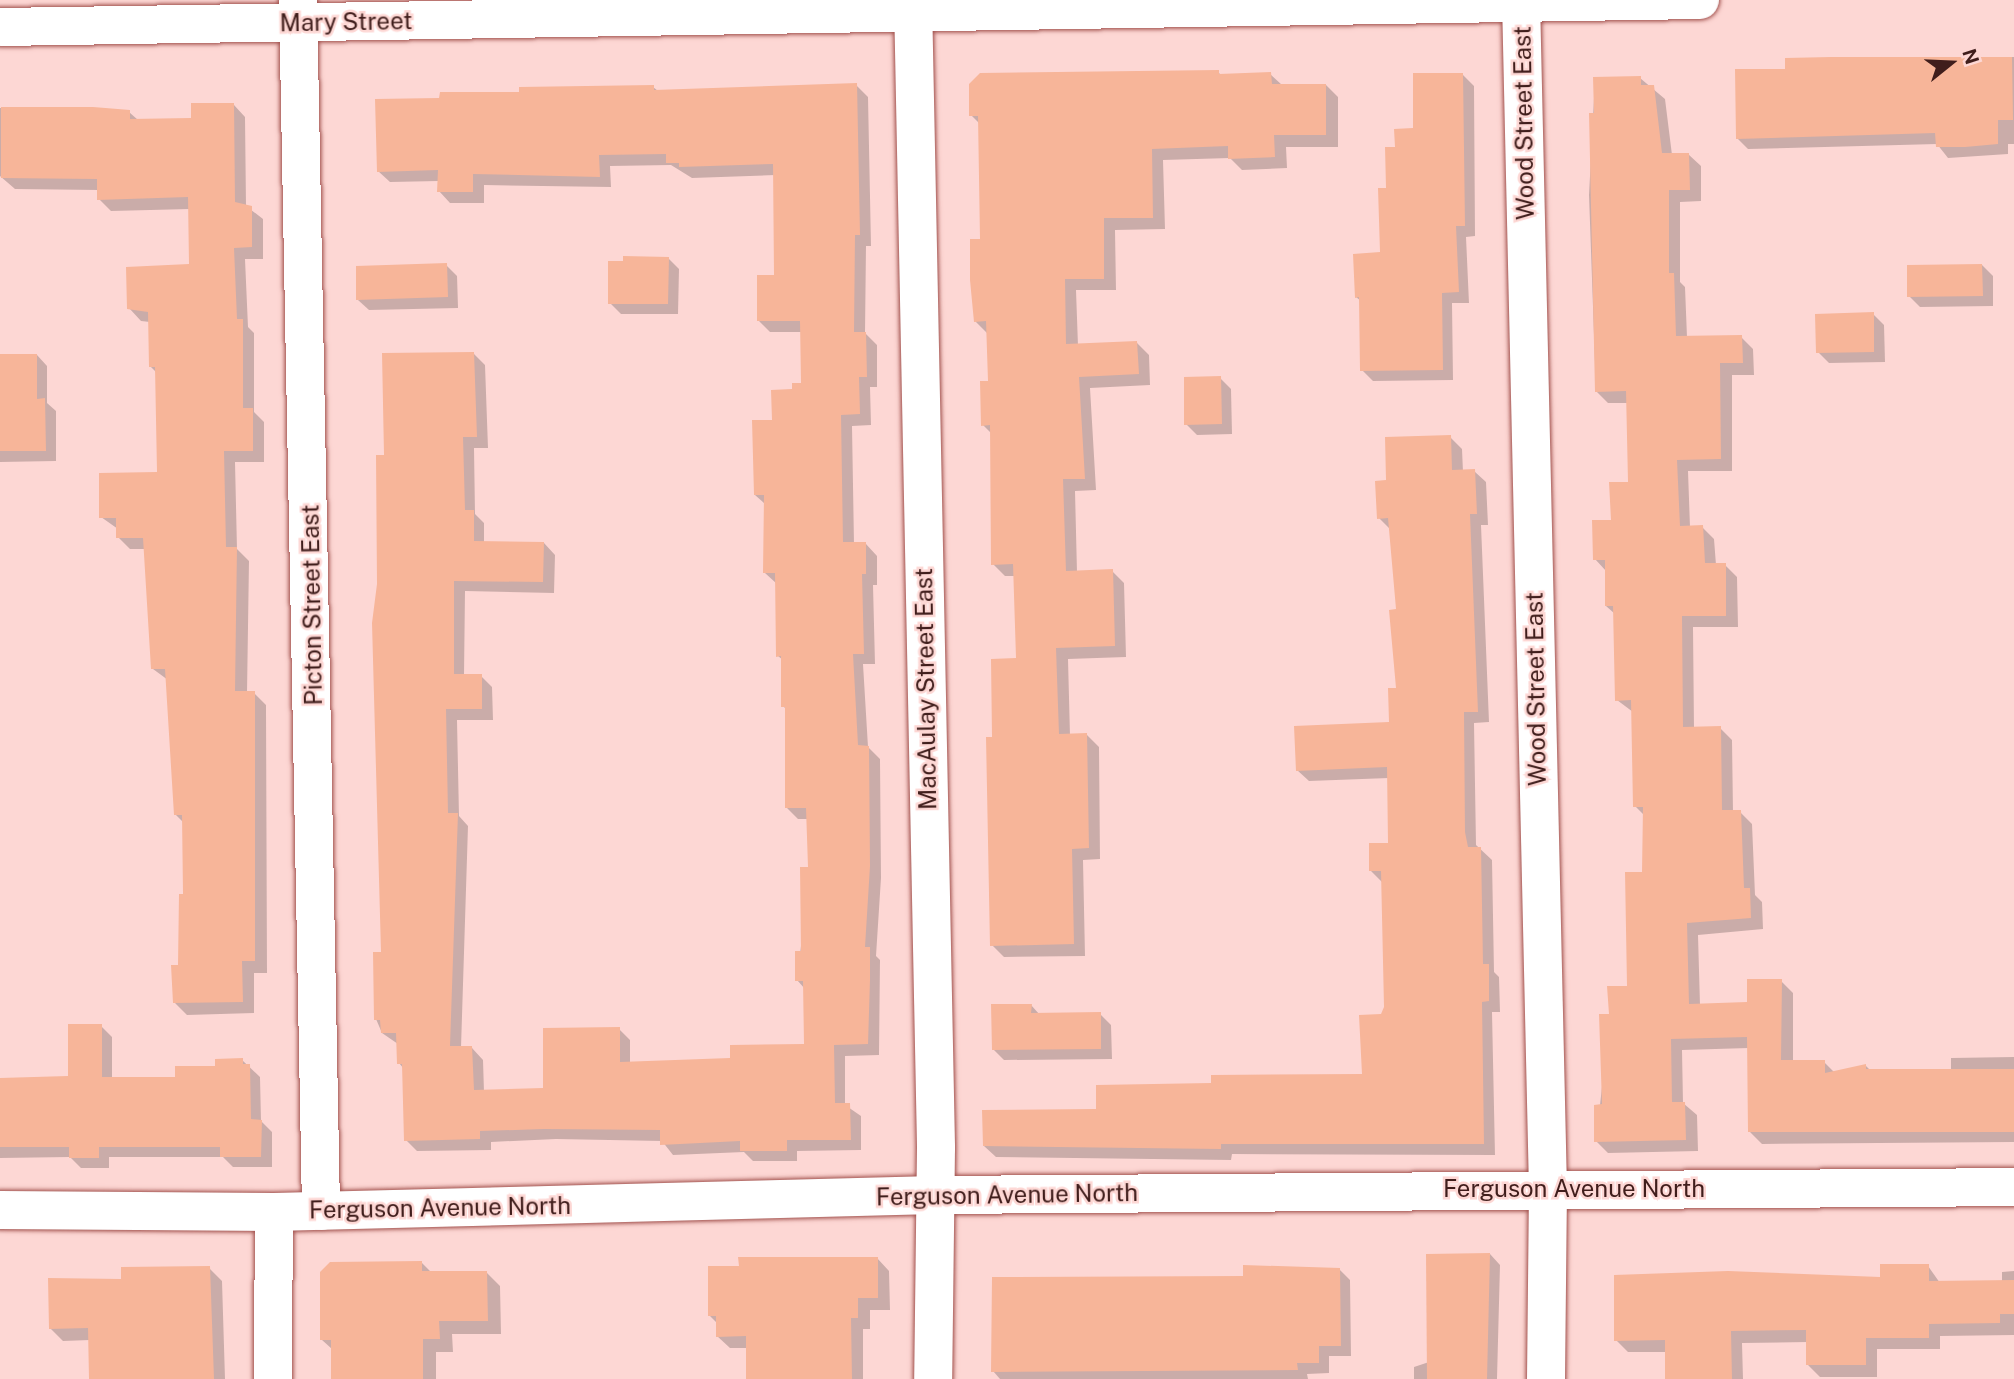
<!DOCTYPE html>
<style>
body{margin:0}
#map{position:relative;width:2014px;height:1379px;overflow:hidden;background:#fdd7d4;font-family:"Public Sans",sans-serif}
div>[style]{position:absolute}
.shadow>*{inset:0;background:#0003}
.building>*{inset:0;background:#f7b599}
.roads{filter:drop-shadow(0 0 2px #a2524e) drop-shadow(0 0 2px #a2524e)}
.street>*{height:38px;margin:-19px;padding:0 19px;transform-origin:19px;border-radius:19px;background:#fff}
span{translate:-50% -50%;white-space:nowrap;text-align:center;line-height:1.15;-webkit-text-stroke:5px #fdd7d4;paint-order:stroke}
.street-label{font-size:24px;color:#401e1c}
.north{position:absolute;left:1916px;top:28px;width:70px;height:70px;-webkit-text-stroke:5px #fdd7d4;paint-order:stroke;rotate:72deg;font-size:19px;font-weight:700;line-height:28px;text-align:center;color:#401e1c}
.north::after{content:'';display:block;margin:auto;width:24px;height:32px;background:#401e1c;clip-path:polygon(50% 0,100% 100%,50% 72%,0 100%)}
</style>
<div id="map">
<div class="shadow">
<div style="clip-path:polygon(2014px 57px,2014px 144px,2008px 144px,2008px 154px,1948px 158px,1937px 144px,1748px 149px,1737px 138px,1787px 70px,1787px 60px)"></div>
<div style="clip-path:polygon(1218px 72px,1222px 76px,1270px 74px,1282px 85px,1326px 85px,1338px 97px,1338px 147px,1286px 147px,1287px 168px,1242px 170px,1230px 158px,1163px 160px,1165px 229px,1115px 230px,1116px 290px,1076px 290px,1078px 346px,1137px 343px,1149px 355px,1150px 385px,1090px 388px,1096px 490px,1075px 491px,1077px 572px,1112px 571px,1124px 583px,1126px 657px,1068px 659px,1070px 736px,1087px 735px,1099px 747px,1100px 859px,1083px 860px,1085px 956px,1004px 957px,992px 945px,994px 739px,1018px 660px,1015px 576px,1005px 576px,993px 564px,992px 434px,983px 425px,990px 383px,988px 334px,975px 321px,982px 241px,980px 124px,971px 115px)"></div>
<div style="clip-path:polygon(1463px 75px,1474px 86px,1475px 236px,1466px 237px,1469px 303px,1452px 303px,1453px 380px,1373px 381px,1362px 370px,1361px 301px,1356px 297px,1382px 254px,1397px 149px)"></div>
<div style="clip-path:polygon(1640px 78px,1665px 99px,1672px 155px,1688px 154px,1701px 166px,1701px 201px,1680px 202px,1680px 282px,1685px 287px,1687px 337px,1741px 337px,1753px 349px,1754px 375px,1732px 375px,1732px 471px,1688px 471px,1690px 527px,1702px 527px,1714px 539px,1716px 565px,1725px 565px,1737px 577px,1738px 627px,1693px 627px,1694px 729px,1720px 728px,1732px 740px,1733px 812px,1740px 812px,1752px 824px,1755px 895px,1762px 902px,1763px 929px,1698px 935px,1700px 1005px,1749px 1004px,1781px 981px,1793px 993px,1793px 1062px,1824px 1062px,1835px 1073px,1866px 1066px,1870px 1070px,1951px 1070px,1951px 1058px,2014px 1057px,2014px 1142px,1762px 1144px,1750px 1132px,1749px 1048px,1682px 1050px,1683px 1103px,1697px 1115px,1698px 1151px,1608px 1153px,1596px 1141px,1610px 1015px,1629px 987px,1644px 873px,1645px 816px,1635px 806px,1633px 712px,1617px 700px,1615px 614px,1606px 606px,1606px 571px,1595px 559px,1630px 483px,1628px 403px,1608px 403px,1596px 391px,1589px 195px,1595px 79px)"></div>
<div style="clip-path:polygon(856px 85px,868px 97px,871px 246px,866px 246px,865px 333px,877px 345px,877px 387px,870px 387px,871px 425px,852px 426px,854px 544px,866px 544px,877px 556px,877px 585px,873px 585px,875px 664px,863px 664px,868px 747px,880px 759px,881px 878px,876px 956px,880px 960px,879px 1055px,845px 1056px,845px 1105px,861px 1116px,861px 1150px,797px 1151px,797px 1161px,753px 1161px,744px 1152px,673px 1155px,662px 1141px,556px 1139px,491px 1142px,491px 1150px,417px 1151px,406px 1140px,404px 1069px,399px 1063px,398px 1044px,382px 1033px,376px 1019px,382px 954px,378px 584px,386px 457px,474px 354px,485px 365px,488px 448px,474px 448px,475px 514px,484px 523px,484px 543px,544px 543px,555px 555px,554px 593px,465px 591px,464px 676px,481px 676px,492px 687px,493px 720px,457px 720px,459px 816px,468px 826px,461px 1048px,472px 1048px,483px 1060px,484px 1092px,545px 1089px,619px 1029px,630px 1040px,630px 1063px,732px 1059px,806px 1046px,805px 989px,797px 980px,810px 869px,808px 819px,798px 819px,787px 808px,787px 710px,783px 706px,783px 660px,778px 656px,777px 584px,765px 573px,765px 504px,755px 495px,774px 422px,794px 391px,803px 385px,802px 332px,770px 332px,759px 321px,776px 277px,775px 175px,692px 178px,671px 165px,610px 166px,611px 187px,484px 185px,484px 203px,450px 203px,439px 191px,439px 181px,390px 182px,378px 171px,441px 99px,653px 87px,658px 91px)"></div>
<div style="clip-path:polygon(234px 105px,245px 117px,246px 206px,263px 219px,263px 259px,245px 259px,248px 327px,254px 333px,254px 412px,264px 422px,264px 462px,235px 462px,237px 549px,249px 561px,247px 693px,254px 693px,266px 705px,267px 973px,254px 973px,254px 1013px,187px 1015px,175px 1003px,185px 896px,184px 823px,175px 814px,168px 680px,153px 669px,145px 549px,130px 549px,118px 537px,118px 529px,101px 517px,159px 474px,157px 373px,150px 366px,150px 322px,141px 321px,129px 308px,191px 266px,190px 209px,111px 211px,99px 199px,99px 190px,15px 189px,0 176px,0 108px,129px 112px,138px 120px,193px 120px)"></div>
<div style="clip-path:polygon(668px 258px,679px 269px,678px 314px,621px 314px,610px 303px)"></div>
<div style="clip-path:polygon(446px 265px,457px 276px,458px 308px,369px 310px,358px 300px)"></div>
<div style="clip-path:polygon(1982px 265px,1993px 276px,1993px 306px,1920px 307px,1909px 296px)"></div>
<div style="clip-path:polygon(1873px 314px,1884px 325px,1885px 362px,1829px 363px,1818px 352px)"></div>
<div style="clip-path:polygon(0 355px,37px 355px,47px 366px,47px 403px,56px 411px,56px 461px,0 462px)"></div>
<div style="clip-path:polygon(1220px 378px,1231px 389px,1232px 434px,1197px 435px,1186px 424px)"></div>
<div style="clip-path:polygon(1450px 437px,1462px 449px,1463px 472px,1474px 471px,1486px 482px,1488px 525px,1481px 525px,1489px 722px,1474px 723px,1476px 845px,1492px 860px,1494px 972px,1499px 977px,1500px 1012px,1492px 1012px,1495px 1155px,1232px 1154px,1231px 1160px,996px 1157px,984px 1146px,1098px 1111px,1213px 1085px,1363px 1076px,1386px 1007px,1383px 883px,1371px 871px,1389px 844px,1389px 778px,1309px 781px,1297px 770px,1391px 723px,1398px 690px,1398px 611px,1390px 529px,1379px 518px,1388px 482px)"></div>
<div style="clip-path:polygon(1031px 1005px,1040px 1015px,1100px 1014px,1111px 1025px,1112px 1059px,1004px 1060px,993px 1049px)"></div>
<div style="clip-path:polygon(101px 1026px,112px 1037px,112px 1079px,177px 1078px,242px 1060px,260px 1077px,261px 1121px,272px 1132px,272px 1167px,233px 1167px,223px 1157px,109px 1157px,109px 1168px,81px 1168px,70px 1157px,0 1158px,0 1167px,0 1080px,70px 1078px)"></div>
<div style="clip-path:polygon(1490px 1254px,1500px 1265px,1497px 1379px,1414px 1379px,1414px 1367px,1429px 1362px)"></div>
<div style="clip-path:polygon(877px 1258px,889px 1271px,890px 1310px,870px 1310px,870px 1329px,863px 1329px,863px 1379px,748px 1379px,748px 1348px,730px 1348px,717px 1336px,717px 1323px,710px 1316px)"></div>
<div style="clip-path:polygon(422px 1263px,432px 1273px,487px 1273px,500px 1286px,501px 1334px,452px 1334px,453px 1352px,436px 1352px,436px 1379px,332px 1379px,332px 1349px,322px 1340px)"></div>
<div style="clip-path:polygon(1928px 1266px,1940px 1283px,2002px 1282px,2002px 1272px,2014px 1271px,2014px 1335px,1940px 1336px,1940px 1349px,1877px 1349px,1877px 1377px,1820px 1377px,1808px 1365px,1808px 1342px,1742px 1343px,1743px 1379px,1667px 1379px,1667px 1352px,1628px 1352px,1616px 1340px)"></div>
<div style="clip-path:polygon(209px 1268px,222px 1281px,225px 1379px,90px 1379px,90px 1340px,63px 1341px,50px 1328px,123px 1280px)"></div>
<div style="clip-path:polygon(1339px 1269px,1350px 1280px,1351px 1356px,1329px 1356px,1329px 1373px,1307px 1374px,1308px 1379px,1000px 1379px,993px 1371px,1245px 1277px)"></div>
</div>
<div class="building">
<div style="clip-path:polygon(1831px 57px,2012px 57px,2013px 120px,1998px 120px,1998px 144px,1965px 147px,1936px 147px,1935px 133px,1736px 139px,1735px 69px,1785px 69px,1785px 58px)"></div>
<div style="clip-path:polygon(1219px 70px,1219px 74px,1271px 72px,1272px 84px,1326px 84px,1326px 135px,1274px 135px,1275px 157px,1228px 159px,1228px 146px,1152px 149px,1153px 218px,1104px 218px,1104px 279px,1065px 279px,1066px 344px,1137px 341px,1139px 374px,1079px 377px,1085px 479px,1063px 479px,1066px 571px,1113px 569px,1115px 646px,1056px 648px,1059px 734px,1087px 733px,1089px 848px,1072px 849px,1074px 944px,990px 946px,986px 737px,992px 737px,991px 659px,1016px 658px,1013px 564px,991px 565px,990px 425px,981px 426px,980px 381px,988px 381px,986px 321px,974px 322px,970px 280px,970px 239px,980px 239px,978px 116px,969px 116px,969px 84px,980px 73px)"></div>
<div style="clip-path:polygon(1413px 73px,1463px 73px,1465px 226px,1456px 226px,1459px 292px,1442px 293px,1443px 370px,1360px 371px,1359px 297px,1355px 298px,1353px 254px,1380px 252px,1378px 188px,1386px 188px,1385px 147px,1395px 147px,1394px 129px,1413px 128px)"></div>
<div style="clip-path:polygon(1641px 76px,1641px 85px,1654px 85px,1662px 153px,1689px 153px,1690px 190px,1669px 190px,1669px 273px,1674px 273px,1676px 336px,1742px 335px,1743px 363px,1720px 363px,1721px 459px,1677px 460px,1680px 526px,1703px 525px,1705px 563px,1726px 563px,1726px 616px,1682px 616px,1683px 727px,1721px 726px,1722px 810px,1741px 810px,1744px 888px,1750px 888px,1751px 918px,1687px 923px,1689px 1004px,1747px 1002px,1747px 979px,1782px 979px,1781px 1060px,1825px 1060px,1825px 1073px,1866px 1064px,1866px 1069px,2014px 1069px,2014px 1132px,1748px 1132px,1747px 1037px,1671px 1039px,1672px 1102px,1685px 1102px,1686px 1140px,1594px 1142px,1594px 1105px,1602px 1104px,1599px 1014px,1609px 1014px,1607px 986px,1627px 986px,1625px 872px,1642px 872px,1643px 807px,1633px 807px,1631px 700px,1615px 701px,1613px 606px,1605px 606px,1605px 560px,1593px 560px,1592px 520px,1611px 520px,1609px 482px,1628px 482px,1626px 391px,1595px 392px,1589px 113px,1594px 113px,1593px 77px)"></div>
<div style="clip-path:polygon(857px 83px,860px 235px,855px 235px,854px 332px,866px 332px,867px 377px,859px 377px,860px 414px,841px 415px,843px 542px,866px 542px,866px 574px,862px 574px,864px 654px,853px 654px,858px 745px,869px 746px,870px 866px,865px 947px,870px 947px,870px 980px,868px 1044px,834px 1045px,835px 1103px,850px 1103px,851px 1140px,787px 1140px,787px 1151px,740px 1151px,740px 1141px,660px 1145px,660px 1130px,544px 1129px,480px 1131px,480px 1139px,404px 1141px,402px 1064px,397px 1064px,396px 1033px,381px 1033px,380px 1020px,374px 1020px,373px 952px,381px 952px,372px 623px,377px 584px,376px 455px,384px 455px,382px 353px,474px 352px,477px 437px,463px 437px,465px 510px,474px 510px,474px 541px,544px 542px,543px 582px,454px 581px,454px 674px,482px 674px,482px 709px,446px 709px,448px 813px,458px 813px,450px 1046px,472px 1046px,474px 1090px,543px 1088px,543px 1028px,620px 1027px,620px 1062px,730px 1058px,730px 1045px,804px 1044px,803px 981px,795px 981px,795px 951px,801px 951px,800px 867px,808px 867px,806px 808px,785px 808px,785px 707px,781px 707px,781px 656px,776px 657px,775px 573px,763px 573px,764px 495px,754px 495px,752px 420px,772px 420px,771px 390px,792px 389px,792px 383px,801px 383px,800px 321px,757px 321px,757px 275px,774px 275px,773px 164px,679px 167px,679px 163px,666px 163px,666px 154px,599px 155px,600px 177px,473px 174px,473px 192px,437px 192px,438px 170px,377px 172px,375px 99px,439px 98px,440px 92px,519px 92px,519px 87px,654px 85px,654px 90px)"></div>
<div style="clip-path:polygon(191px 103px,234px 103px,235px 202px,252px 206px,252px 247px,234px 248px,237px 319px,243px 319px,243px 408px,253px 408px,253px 451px,224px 451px,226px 547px,237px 547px,235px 691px,255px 691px,255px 961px,242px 961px,243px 1002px,173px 1003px,171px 965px,178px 965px,179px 894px,183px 894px,182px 815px,174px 815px,165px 669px,151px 669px,143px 538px,116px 538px,116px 518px,99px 518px,99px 473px,157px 472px,155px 367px,149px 367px,148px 312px,127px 309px,126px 267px,189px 264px,188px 197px,97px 200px,97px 179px,1px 178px,1px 107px,93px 107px,130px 110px,130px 119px,191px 118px)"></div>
<div style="clip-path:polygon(623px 256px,669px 257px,668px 304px,608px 304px,608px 261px,623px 261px)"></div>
<div style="clip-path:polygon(447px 263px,448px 297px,356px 300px,356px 266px)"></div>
<div style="clip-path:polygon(1982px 264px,1983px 296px,1907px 297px,1907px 265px)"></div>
<div style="clip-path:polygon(1874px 312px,1874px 352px,1816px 353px,1815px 314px)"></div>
<div style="clip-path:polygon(0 354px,37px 354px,37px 399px,45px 398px,46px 451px,0 451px)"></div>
<div style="clip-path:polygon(1221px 376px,1222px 424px,1184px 425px,1184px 377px)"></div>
<div style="clip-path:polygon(1451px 435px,1452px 470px,1475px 469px,1477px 514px,1470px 514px,1478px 712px,1464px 712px,1465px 832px,1468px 847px,1481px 847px,1483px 964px,1489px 964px,1489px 1001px,1482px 1002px,1484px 1144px,1221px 1144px,1221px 1149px,983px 1146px,982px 1110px,1096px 1109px,1096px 1085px,1211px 1083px,1211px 1075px,1362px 1074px,1359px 1015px,1381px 1014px,1384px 1007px,1381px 871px,1369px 871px,1369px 843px,1388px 843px,1387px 767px,1296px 771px,1294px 726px,1389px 722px,1388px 688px,1396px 688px,1389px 610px,1396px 609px,1388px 518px,1377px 519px,1375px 481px,1386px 480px,1385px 437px)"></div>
<div style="clip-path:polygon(991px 1004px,1032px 1004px,1031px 1013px,1101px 1012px,1101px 1049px,992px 1050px)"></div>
<div style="clip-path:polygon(68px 1024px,102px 1024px,102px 1077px,175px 1077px,175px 1066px,215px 1066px,215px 1059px,243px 1058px,243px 1064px,250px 1064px,251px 1119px,262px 1120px,261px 1157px,220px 1157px,220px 1147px,99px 1147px,99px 1158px,69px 1158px,69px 1147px,0 1147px,0 1078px,68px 1076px)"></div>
<div style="clip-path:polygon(1490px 1253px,1487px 1379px,1427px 1379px,1426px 1254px)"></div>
<div style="clip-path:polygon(738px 1257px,878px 1257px,878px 1298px,858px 1298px,858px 1318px,851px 1318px,852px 1379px,746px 1379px,746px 1336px,716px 1337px,716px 1316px,708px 1316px,708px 1266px,739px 1266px)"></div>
<div style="clip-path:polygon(422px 1261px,422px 1271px,487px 1271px,488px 1321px,439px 1321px,440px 1339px,423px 1339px,423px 1379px,331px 1379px,331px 1340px,320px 1340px,320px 1272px,330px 1262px)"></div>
<div style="clip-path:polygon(1880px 1264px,1929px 1264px,1929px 1281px,2014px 1280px,2014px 1314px,2000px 1314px,2000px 1323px,1929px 1324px,1929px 1338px,1866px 1338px,1866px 1365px,1806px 1365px,1806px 1330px,1731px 1331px,1732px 1379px,1665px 1379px,1665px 1340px,1614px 1341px,1614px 1275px,1728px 1271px,1880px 1277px)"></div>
<div style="clip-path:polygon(1243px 1265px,1340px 1268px,1341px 1346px,1319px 1346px,1319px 1363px,1297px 1363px,1298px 1370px,991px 1372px,992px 1277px,1243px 1276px)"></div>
<div style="clip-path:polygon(210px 1266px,214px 1379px,89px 1379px,88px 1328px,49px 1329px,48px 1278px,121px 1279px,121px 1267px)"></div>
</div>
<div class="roads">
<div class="street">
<div style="left:298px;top:0;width:1211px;rotate:88.91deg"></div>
<div style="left:913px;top:0;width:1148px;rotate:88.85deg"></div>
<div style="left:936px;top:1148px;width:231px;rotate:90.7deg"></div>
<div style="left:1521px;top:0;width:1188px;rotate:88.7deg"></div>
<div style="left:1548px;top:1188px;width:191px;rotate:90.6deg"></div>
<div style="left:0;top:27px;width:1700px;rotate:-0.91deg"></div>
<div style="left:0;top:1210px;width:274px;rotate:0.4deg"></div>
<div style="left:274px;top:1212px;width:661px;rotate:-1.47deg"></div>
<div style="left:935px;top:1195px;width:1079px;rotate:-0.42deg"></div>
<div style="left:273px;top:1379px;width:167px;rotate:-89.7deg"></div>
</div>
</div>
<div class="street-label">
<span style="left:346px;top:22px;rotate:-1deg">Mary Street</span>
<span style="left:1524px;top:123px;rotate:-91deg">Wood Street East</span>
<span style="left:312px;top:605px;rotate:-91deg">Picton Street East</span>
<span style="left:926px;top:689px;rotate:-91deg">MacAulay Street East</span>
<span style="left:1536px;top:689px;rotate:-91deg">Wood Street East</span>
<span style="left:1574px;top:1189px">Ferguson Avenue North</span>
<span style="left:1007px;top:1195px;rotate:-1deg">Ferguson Avenue North</span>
<span style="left:440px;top:1208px;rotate:-1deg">Ferguson Avenue North</span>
</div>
<div class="north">N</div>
</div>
